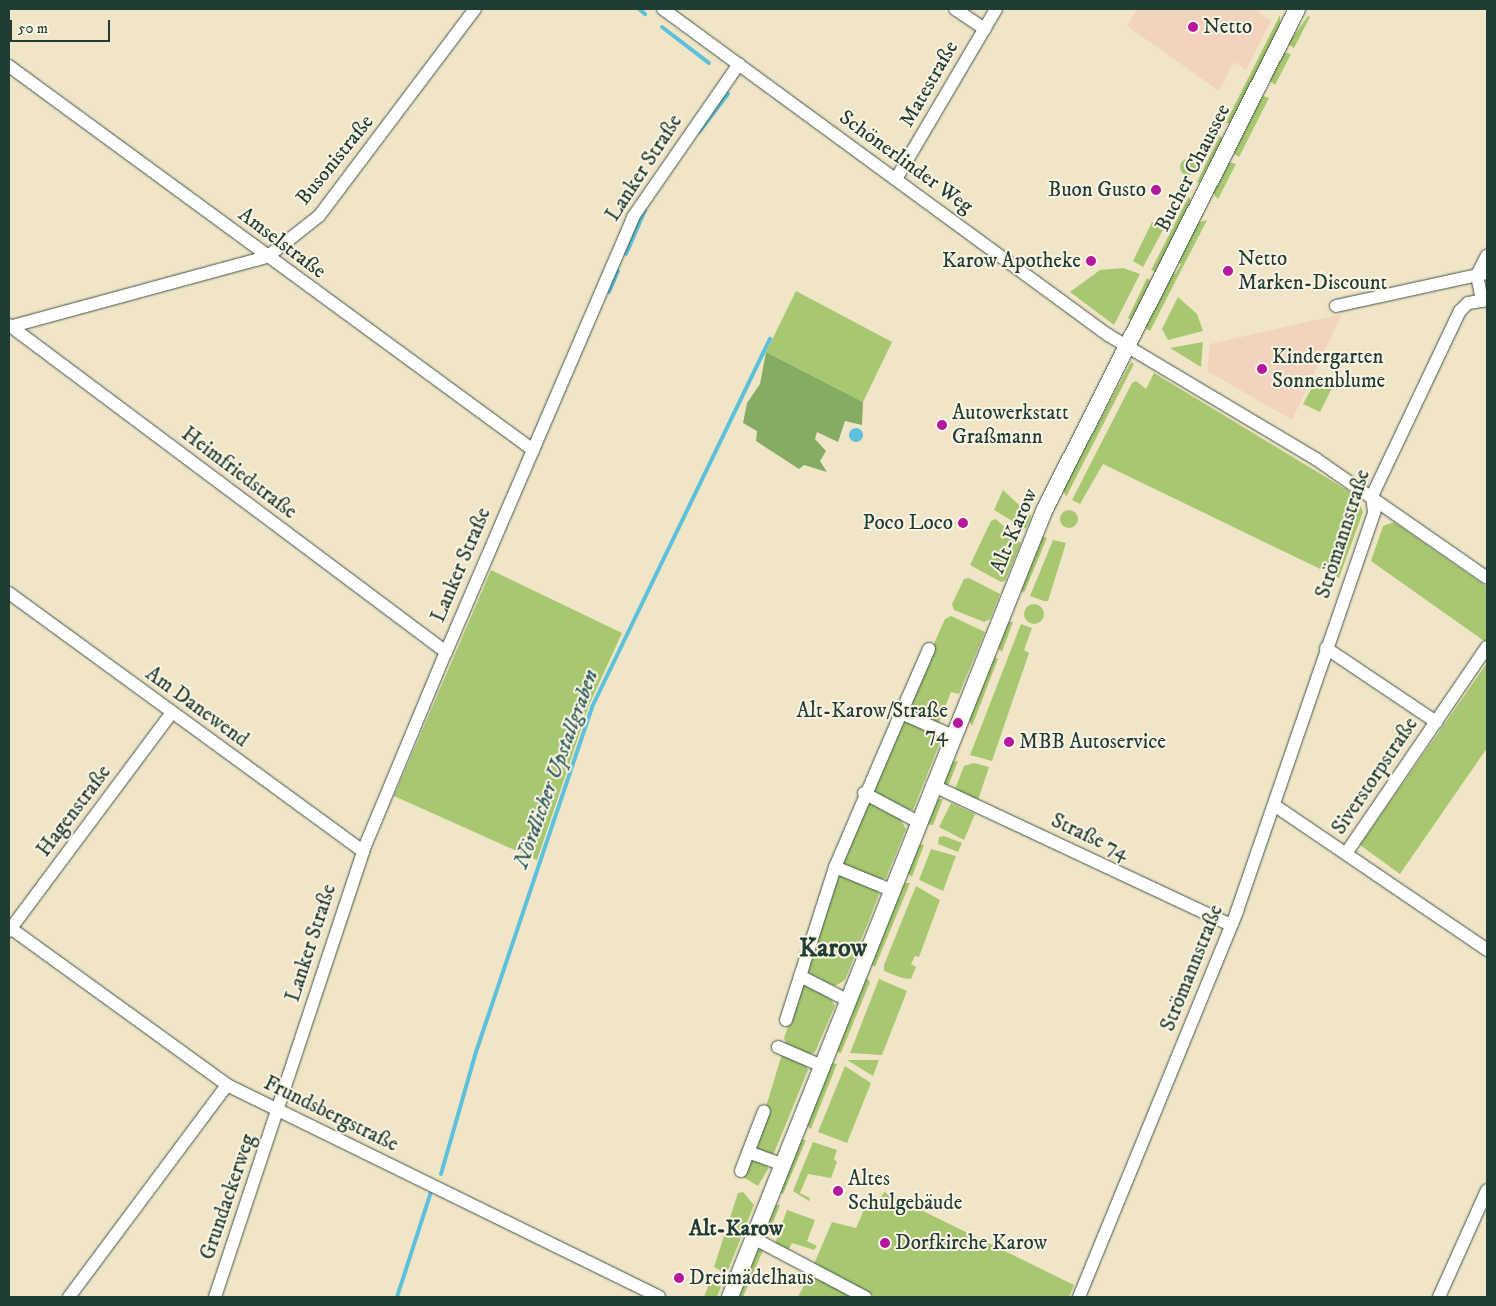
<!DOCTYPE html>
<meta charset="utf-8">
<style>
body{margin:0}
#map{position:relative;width:1496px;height:1306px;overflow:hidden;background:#f1e5c7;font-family:"IM FELL DW Pica",serif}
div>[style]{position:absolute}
.built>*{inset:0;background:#f2d4be}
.green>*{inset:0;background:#a7c870}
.round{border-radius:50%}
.forest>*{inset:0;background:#85ac62}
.water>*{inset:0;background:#5dc1db}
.stream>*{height:4px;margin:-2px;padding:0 2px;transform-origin:2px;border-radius:2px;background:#5dc1db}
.roads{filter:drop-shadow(0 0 1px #3e564a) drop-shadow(0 0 1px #3e564a)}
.minor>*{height:12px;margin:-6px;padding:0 6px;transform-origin:6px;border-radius:6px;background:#fff}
.major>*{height:16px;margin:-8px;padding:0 8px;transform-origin:8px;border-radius:8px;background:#fff}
.dots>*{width:14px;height:14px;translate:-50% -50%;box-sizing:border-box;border:2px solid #fcf5e5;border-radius:50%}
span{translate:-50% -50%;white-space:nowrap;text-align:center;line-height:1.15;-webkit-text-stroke:4px #fcf5e5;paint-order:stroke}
.poi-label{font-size:21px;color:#1f3d34}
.left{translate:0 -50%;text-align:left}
.right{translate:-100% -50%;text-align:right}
.street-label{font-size:21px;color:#1f3d34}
.water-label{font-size:22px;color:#2e5e5e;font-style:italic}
.neighbourhood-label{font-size:22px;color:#1f3d34;font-weight:700}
.district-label{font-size:26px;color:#1f3d34;font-weight:700}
.frame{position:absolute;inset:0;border:10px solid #1f3d34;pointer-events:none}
.scale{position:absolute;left:10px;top:20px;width:100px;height:22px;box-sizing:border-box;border:2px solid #1f3d34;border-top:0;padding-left:6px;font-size:15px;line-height:18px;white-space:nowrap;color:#1f3d34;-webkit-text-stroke:4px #fcf5e5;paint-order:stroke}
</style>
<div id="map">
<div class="built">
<div style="clip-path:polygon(1137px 9px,1254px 9px,1271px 21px,1246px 70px,1234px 62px,1219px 91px,1127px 26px)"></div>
<div style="clip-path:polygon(1342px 314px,1292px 420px,1207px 371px,1210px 344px)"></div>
</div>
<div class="green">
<div style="clip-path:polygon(1280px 15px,1280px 27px,1231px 125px,1226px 122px)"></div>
<div style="clip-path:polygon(1308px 16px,1310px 17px,1294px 48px,1288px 44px)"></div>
<div style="clip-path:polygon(1283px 52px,1291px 54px,1275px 85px,1269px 80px)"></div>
<div style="clip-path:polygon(1261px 95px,1269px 98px,1239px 157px,1232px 152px)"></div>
<div style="clip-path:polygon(1220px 135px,1223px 140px,1199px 183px,1197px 182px)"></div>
<div class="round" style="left:1180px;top:159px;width:16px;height:16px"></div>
<div style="clip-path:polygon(1227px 162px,1236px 164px,1218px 199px,1212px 192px)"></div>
<div style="clip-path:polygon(1189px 196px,1191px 203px,1156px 272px,1151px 270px)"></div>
<div style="clip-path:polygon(1207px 220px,1150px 331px,1145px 328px,1171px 273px,1175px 274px,1181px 264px,1177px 262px,1196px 223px)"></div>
<div style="clip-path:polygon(1152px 222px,1164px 228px,1143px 267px,1133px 261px)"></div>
<div style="clip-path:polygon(1123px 268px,1140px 274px,1114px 325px,1070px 292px,1100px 270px)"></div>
<div style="clip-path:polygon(1147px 278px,1151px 281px,1131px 320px,1128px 318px)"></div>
<div style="clip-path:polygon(796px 291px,892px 342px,863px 402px,766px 352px)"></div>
<div style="clip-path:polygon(1178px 297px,1197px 314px,1203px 331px,1168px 340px,1162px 329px)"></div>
<div style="clip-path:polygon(1203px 342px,1201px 367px,1170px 348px)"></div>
<div style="clip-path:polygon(1131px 362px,1134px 364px,1066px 497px,1063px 489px)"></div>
<div style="clip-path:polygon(1154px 373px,1357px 496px,1363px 512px,1339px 578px,1103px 464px,1080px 504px,1072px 500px,1132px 383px,1136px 381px,1146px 389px)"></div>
<div style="clip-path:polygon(1318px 377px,1334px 384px,1320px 412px,1303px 404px)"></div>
<div style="clip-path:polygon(1003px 490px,1031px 516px,1026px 529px,994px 510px)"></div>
<div class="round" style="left:1060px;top:510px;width:18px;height:18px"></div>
<div style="clip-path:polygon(996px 519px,1021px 543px,1005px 581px,1001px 582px,970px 565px,991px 521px)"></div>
<div style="clip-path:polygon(1394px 522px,1487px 587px,1487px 643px,1371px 561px,1383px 526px)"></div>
<div style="clip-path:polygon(1042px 536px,1047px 538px,1024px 593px,1020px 590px)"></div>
<div style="clip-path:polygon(1053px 540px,1066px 543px,1048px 601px,1044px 601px,1030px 596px)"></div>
<div style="clip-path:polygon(491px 570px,622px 633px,589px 705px,537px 860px,394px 796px)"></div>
<div style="clip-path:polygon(969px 578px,1000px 594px,990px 619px,984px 622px,954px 610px,952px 604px,964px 579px)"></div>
<div class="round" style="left:1024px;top:604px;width:20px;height:20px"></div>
<div style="clip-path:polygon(951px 616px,985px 632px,959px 694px,951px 692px,938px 725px,909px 712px,906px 706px,945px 619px)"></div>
<div style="clip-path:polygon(1005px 622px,1013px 622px,1002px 652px,995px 646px)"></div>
<div style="clip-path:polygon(1021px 624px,1032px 628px,1024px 650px,1029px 653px,992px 761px,970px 755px)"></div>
<div style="clip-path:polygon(993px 657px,998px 659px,972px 726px,969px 720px)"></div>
<div style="clip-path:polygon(1487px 663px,1487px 748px,1400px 874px,1360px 845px)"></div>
<div style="clip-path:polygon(905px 720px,941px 740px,913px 810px,902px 809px,873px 793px)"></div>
<div style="clip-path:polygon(958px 761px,948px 786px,943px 783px,950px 762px)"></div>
<div style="clip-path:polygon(974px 763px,989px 767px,978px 800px,955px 789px,964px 766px)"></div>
<div style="clip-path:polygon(936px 799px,943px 799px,933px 825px,927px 824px)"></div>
<div style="clip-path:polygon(872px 801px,898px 815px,906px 829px,886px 878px,879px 880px,845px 866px,843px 862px,863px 805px)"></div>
<div style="clip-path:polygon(951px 803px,975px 814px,964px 840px,939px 827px)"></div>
<div style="clip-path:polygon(944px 836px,962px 843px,958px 852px,938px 844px,939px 837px)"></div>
<div style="clip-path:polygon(917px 843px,924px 845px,912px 877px,905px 871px)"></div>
<div style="clip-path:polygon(931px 849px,956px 856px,943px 891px,919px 880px)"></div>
<div style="clip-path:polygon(843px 874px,877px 889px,879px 895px,845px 980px,835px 986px,810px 974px,807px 966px,836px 877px)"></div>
<div style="clip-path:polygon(900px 883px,910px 883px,875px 967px,869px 963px)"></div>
<div style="clip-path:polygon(916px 886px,940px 900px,919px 957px,915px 956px,911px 964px,916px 967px,911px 979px,902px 978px,884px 971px,884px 965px)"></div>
<div style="clip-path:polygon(864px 976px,870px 982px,841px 1053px,837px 1052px)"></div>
<div style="clip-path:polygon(879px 979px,907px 991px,882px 1055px,850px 1053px)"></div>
<div style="clip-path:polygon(807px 984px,830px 997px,835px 1006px,815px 1052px,808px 1056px,787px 1046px,784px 1038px,801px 987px)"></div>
<div style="clip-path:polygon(782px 1054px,805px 1063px,808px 1070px,774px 1153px,768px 1157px,754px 1146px)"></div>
<div style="clip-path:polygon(847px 1060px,879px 1060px,873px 1076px)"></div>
<div style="clip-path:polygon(829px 1062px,837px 1064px,811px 1129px,806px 1125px)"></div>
<div style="clip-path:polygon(845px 1066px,871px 1083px,847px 1143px,818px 1132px)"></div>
<div style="clip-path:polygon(797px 1140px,806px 1140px,783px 1194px,780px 1192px)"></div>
<div style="clip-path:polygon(813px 1142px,837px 1150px,834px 1159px,837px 1162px,831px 1178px,808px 1174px,800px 1193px,810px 1198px,809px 1201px,793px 1191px)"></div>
<div style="clip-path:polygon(751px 1156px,766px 1162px,768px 1169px,758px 1186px,743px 1177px)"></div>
<div style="clip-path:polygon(743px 1192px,754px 1205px,728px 1270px,723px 1272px,714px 1267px,738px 1193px)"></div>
<div style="clip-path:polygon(884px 1192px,1074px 1285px,1069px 1297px,876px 1297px,814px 1264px,832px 1222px,856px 1228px,866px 1205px,875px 1209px)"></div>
<div style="clip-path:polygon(773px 1205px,780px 1205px,767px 1238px,763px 1233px)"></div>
<div style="clip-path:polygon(787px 1210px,815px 1220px,807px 1241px,817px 1246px,814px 1250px,792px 1243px,788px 1251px,775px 1244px)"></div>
<div style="clip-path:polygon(764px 1248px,743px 1297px,735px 1297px,755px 1250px)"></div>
<div style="clip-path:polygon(810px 1274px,854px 1297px,798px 1297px)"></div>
<div style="clip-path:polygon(711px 1279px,721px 1287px,717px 1297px,704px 1297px)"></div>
</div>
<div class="forest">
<div style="clip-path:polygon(766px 352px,863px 402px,862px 425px,845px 421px,838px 442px,817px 432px,815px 439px,826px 451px,820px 461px,827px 472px,804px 465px,799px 469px,756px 441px,757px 431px,743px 423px,747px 403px,760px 384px)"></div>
</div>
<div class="water">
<div class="round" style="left:849px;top:428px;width:14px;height:14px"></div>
</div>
<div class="stream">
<div style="left:639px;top:9px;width:8px;rotate:40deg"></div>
<div style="left:662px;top:27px;width:59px;rotate:37.5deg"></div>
<div style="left:699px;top:132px;width:48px;rotate:-52.7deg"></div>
<div style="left:626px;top:254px;width:48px;rotate:-66.6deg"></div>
<div style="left:609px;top:292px;width:23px;rotate:-67deg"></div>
<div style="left:441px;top:1174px;width:127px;rotate:-74deg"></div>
<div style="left:476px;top:1052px;width:364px;rotate:-71.4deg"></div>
<div style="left:592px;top:707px;width:409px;rotate:-64.2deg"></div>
<div style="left:397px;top:1297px;width:110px;rotate:-72.1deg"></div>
</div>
<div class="roads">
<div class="minor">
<div style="left:663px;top:9px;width:552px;rotate:36.23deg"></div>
<div style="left:1108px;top:335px;width:242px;rotate:30.8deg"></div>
<div style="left:1316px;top:459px;width:208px;rotate:34.8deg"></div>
<div style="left:955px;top:9px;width:36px;rotate:34deg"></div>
<div style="left:9px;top:66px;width:650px;rotate:36.23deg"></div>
<div style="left:896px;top:179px;width:197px;rotate:-59.5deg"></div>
<div style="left:1482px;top:301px;width:26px;rotate:-101deg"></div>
<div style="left:1477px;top:275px;width:22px;rotate:-63deg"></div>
<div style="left:1336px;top:306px;width:155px;rotate:-12.3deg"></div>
<div style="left:9px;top:325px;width:546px;rotate:36.81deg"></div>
<div style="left:9px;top:327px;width:267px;rotate:-15.2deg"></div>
<div style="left:267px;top:257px;width:66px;rotate:-38.3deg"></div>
<div style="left:319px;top:216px;width:259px;rotate:-53deg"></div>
<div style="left:9px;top:593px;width:438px;rotate:36.1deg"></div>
<div style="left:1326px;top:648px;width:133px;rotate:33.9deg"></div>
<div style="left:929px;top:649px;width:70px;rotate:113.6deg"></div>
<div style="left:901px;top:713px;width:57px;rotate:23.9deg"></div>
<div style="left:932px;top:785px;width:330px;rotate:25.1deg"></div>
<div style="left:864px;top:793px;width:61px;rotate:28.2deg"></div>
<div style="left:1274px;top:805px;width:258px;rotate:34.2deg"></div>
<div style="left:1347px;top:852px;width:248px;rotate:-55.7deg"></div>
<div style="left:835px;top:867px;width:61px;rotate:22.3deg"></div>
<div style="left:9px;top:927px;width:269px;rotate:35.9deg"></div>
<div style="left:227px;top:1085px;width:481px;rotate:26.1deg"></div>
<div style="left:9px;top:931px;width:271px;rotate:-53.3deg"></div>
<div style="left:800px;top:976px;width:53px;rotate:27.1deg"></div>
<div style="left:786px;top:1020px;width:161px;rotate:-72.2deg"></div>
<div style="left:835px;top:867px;width:168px;rotate:-66.8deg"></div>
<div style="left:778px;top:1047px;width:48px;rotate:23.4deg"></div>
<div style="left:748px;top:1152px;width:37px;rotate:20deg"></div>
<div style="left:741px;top:1171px;width:64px;rotate:-69deg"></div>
<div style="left:753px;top:1238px;width:127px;rotate:27.8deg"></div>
<div style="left:69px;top:1297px;width:264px;rotate:-53.3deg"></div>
<div style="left:215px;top:1297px;width:470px;rotate:-71.6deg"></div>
<div style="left:363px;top:851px;width:216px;rotate:-67.4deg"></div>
<div style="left:446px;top:652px;width:473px;rotate:-66.7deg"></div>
<div style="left:633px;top:217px;width:186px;rotate:-55.3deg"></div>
<div style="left:1079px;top:1297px;width:417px;rotate:-67.7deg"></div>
<div style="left:1237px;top:911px;width:422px;rotate:-71deg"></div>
<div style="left:1374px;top:512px;width:16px;rotate:-97deg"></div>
<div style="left:1372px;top:496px;width:205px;rotate:-64.6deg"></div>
<div style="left:1460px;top:311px;width:11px;rotate:-45deg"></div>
<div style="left:1468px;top:303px;width:19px;rotate:-9deg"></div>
<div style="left:1439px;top:1297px;width:117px;rotate:-65.8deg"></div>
</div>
<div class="major">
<div style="left:730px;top:1297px;width:846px;rotate:-68.22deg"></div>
<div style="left:1044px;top:511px;width:562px;rotate:-63.25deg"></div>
</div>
</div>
<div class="dots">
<div style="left:1193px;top:27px;background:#b5179e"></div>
<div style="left:1156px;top:190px;background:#b5179e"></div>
<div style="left:1091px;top:261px;background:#b5179e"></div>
<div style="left:1228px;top:271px;background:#b5179e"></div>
<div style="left:1262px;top:369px;background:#b5179e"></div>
<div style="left:942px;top:425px;background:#b5179e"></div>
<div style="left:963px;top:523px;background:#b5179e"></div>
<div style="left:958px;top:723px;background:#b5179e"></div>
<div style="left:1009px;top:742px;background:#b5179e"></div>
<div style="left:838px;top:1191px;background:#b5179e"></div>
<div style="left:885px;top:1243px;background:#b5179e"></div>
<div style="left:679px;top:1278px;background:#b5179e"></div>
</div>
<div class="poi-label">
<span class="left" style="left:1203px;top:27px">Netto</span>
<span class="right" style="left:1146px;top:190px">Buon Gusto</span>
<span class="left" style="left:1238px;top:271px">Netto<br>Marken-Discount</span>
<span class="right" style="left:1081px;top:261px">Karow Apotheke</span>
<span class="left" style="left:1272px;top:369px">Kindergarten<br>Sonnenblume</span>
<span class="left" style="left:952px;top:425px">Autowerkstatt<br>Graßmann</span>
<span class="right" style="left:953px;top:523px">Poco Loco</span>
<span class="right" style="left:948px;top:723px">Alt-Karow/Straße<br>74</span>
<span class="left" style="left:1019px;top:742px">MBB Autoservice</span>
<span class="left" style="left:848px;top:1191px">Altes<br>Schulgebäude</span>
<span class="left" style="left:895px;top:1243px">Dorfkirche Karow</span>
<span class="left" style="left:689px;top:1278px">Dreimädelhaus</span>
</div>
<div class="street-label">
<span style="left:929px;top:84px;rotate:-60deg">Matestraße</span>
<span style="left:335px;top:160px;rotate:-51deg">Busonistraße</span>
<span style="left:906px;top:162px;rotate:36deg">Schönerlinder Weg</span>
<span style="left:644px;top:168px;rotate:-57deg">Lanker Straße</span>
<span style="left:1193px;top:168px;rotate:-63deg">Bucher Chaussee</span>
<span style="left:282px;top:243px;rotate:37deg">Amselstraße</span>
<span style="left:239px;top:473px;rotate:37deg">Heimfriedstraße</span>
<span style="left:1014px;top:531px;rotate:-67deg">Alt-Karow</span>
<span style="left:1343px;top:534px;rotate:-72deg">Strömannstraße</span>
<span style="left:461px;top:565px;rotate:-67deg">Lanker Straße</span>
<span style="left:197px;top:707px;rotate:36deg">Am Danewend</span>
<span style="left:1375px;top:776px;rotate:-56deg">Siverstorpstraße</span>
<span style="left:74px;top:811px;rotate:-53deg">Hagenstraße</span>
<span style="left:1090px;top:837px;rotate:25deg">Straße 74</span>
<span style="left:311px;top:943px;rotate:-72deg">Lanker Straße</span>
<span style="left:1192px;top:968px;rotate:-68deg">Strömannstraße</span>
<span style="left:331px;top:1114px;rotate:26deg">Frundsbergstraße</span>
<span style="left:228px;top:1197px;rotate:-71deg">Grundackerweg</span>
</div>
<div class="water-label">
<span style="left:556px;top:769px;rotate:-70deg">Nördlicher Upstallgraben</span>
</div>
<div class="neighbourhood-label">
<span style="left:736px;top:1229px">Alt-Karow</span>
</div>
<div class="district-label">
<span style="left:833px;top:949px">Karow</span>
</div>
<div class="frame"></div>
<div class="scale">50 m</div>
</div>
